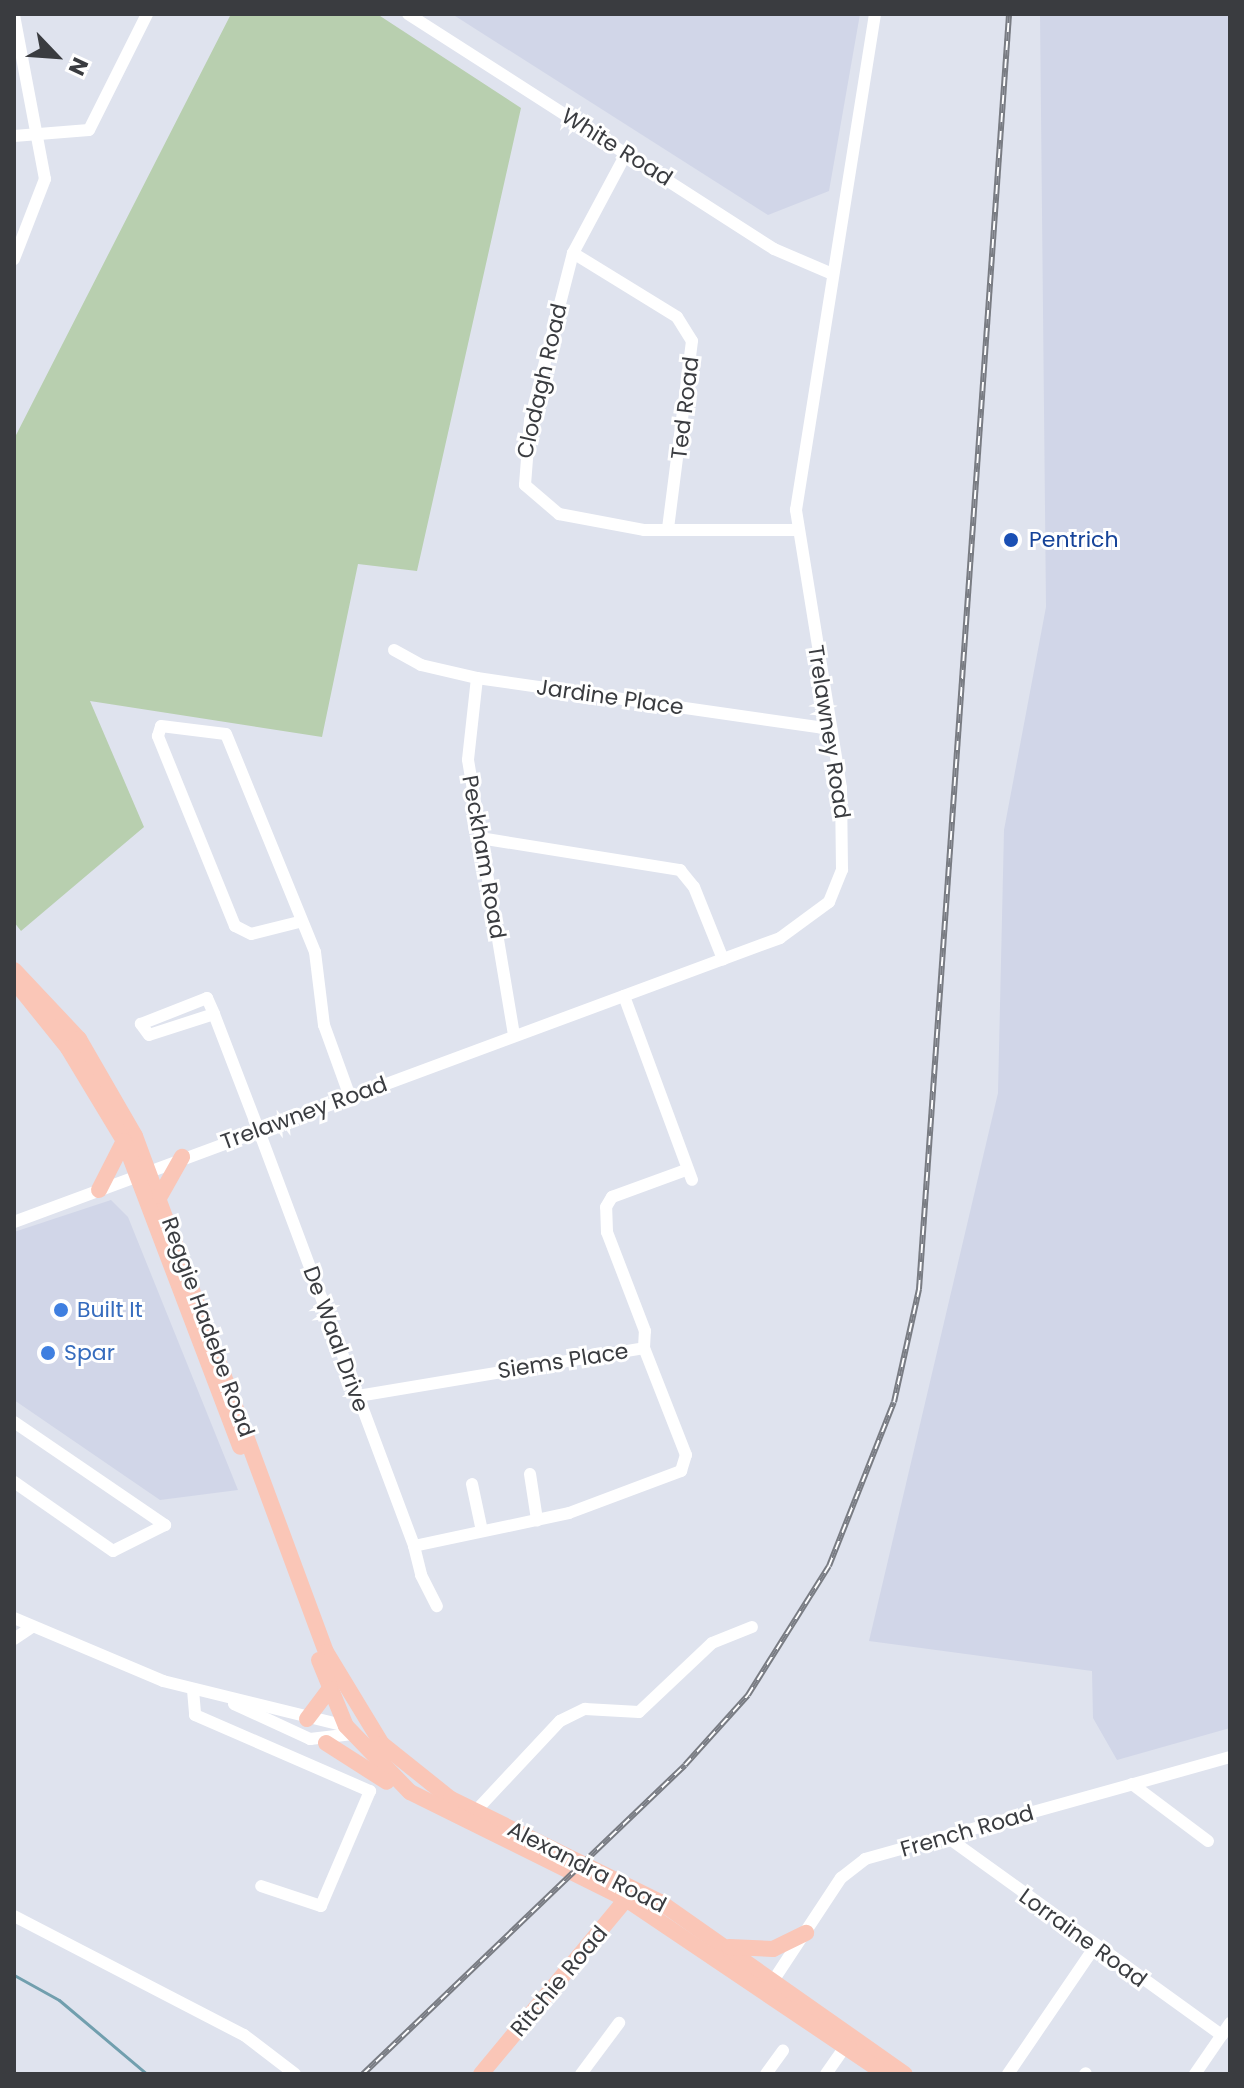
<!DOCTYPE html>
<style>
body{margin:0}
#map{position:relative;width:1244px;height:2088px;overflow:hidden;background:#dfe3ee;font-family:Poppins,sans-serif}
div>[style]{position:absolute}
.built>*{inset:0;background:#d1d6e8}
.green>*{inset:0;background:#b8cfaf}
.stream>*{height:3px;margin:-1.5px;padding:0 1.5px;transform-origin:1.5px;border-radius:1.5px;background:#719fae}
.minor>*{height:12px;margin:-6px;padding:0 6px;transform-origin:6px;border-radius:6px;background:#fff}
.major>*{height:16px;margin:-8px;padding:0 8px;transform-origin:8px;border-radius:8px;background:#fac6b7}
.rail>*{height:6px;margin-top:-3px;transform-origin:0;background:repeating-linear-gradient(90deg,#fff 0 9px,#797c83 0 18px);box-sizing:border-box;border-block:2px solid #797c83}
.dots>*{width:22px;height:22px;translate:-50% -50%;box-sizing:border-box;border:4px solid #fff;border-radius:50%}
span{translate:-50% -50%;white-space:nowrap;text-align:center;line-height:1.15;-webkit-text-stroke:6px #fff;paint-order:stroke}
.street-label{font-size:22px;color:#3a3c40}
.transit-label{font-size:22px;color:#164399}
.left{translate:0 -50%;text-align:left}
.shop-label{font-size:22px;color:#366cbe}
.frame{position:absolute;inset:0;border:16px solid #3a3c40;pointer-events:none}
.north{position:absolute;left:16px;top:16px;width:80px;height:80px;-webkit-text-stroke:6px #fff;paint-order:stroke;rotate:115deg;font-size:22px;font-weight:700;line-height:32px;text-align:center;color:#3a3c40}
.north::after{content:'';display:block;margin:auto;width:28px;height:36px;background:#3a3c40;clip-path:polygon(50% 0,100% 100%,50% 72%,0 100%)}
</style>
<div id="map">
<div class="built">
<div style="clip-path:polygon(452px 14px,860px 14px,829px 191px,768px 215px)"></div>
<div style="clip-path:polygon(1040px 14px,1230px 14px,1230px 1728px,1117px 1760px,1093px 1718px,1092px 1671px,869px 1641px,998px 1093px,1004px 830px,1046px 607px)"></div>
<div style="clip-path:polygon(111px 1200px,128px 1217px,238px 1490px,160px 1500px,14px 1400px,14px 1232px)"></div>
</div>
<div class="green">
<div style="clip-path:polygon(231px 14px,377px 14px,521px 108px,417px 571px,358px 564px,322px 737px,90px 701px,144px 827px,21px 931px,14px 922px,14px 439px)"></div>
</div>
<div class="stream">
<div style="left:14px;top:1975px;width:51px;rotate:29.1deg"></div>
<div style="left:59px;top:2000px;width:115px;rotate:40.1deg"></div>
</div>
<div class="minor">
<div style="left:408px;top:14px;width:435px;rotate:32.7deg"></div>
<div style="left:774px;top:249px;width:61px;rotate:23.2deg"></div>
<div style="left:14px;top:15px;width:167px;rotate:79.3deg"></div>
<div style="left:45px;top:179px;width:86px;rotate:111.2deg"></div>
<div style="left:14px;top:136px;width:75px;rotate:-4.6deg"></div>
<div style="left:89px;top:130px;width:130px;rotate:-63.4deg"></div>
<div style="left:627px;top:152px;width:115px;rotate:118.1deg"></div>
<div style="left:573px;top:253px;width:172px;rotate:104.4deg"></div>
<div style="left:530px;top:420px;width:65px;rotate:94.4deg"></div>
<div style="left:525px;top:485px;width:45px;rotate:40.5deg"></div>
<div style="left:559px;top:514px;width:86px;rotate:10.7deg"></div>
<div style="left:644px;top:530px;width:152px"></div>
<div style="left:573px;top:253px;width:122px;rotate:31.6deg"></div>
<div style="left:677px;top:317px;width:28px;rotate:58deg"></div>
<div style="left:692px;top:341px;width:190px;rotate:97.3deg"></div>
<div style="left:394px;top:650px;width:31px;rotate:29deg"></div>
<div style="left:421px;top:665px;width:57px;rotate:13.1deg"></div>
<div style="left:477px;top:678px;width:358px;rotate:8.2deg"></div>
<div style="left:477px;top:678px;width:82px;rotate:96.3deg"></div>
<div style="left:468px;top:760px;width:279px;rotate:80.5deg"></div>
<div style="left:480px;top:838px;width:203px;rotate:9.1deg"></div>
<div style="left:680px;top:870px;width:22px;rotate:51deg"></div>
<div style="left:694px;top:887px;width:78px;rotate:68.1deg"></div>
<div style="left:299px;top:922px;width:49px;rotate:166deg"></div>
<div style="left:251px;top:934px;width:18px;rotate:-153deg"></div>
<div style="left:235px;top:926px;width:205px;rotate:-112.1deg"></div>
<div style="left:158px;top:736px;width:10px;rotate:-73deg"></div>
<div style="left:161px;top:726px;width:65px;rotate:7deg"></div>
<div style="left:226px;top:734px;width:235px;rotate:67.8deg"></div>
<div style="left:315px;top:952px;width:74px;rotate:83deg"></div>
<div style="left:324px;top:1025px;width:77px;rotate:70.1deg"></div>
<div style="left:624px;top:996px;width:196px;rotate:69.7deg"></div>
<div style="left:214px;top:1014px;width:68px;rotate:162.1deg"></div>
<div style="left:149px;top:1035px;width:14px;rotate:-126deg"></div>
<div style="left:141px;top:1024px;width:71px;rotate:-21.5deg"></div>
<div style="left:207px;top:998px;width:17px;rotate:66deg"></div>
<div style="left:214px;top:1014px;width:125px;rotate:69deg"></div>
<div style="left:259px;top:1131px;width:443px;rotate:69.5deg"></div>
<div style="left:414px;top:1546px;width:30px;rotate:76deg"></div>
<div style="left:421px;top:1575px;width:35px;rotate:63deg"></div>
<div style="left:14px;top:1222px;width:817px;rotate:-20.34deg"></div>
<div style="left:780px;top:938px;width:61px;rotate:-36.3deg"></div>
<div style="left:829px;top:902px;width:35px;rotate:-68deg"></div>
<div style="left:842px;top:870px;width:82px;rotate:-90.7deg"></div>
<div style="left:841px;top:788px;width:282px;rotate:-99.2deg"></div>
<div style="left:796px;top:510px;width:502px;rotate:-80.95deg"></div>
<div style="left:644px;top:1348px;width:17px;rotate:-87deg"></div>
<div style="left:645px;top:1331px;width:106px;rotate:-111deg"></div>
<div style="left:607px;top:1232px;width:25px;rotate:-92deg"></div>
<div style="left:606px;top:1207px;width:12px;rotate:-59deg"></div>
<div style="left:612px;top:1197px;width:79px;rotate:-20deg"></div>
<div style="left:358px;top:1396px;width:290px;rotate:-9.5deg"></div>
<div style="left:14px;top:1422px;width:183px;rotate:34.3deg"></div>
<div style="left:165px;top:1525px;width:58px;rotate:153.4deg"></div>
<div style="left:113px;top:1551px;width:121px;rotate:-145.1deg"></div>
<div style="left:530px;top:1474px;width:47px;rotate:81.3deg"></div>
<div style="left:472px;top:1484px;width:48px;rotate:78deg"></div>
<div style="left:414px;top:1546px;width:158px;rotate:-12deg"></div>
<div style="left:569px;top:1513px;width:120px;rotate:-20.6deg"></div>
<div style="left:681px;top:1471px;width:17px;rotate:-73deg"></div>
<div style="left:686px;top:1455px;width:115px;rotate:-111.4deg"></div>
<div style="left:14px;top:1618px;width:162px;rotate:22.9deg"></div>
<div style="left:163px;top:1681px;width:188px;rotate:13.8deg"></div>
<div style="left:14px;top:1639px;width:22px;rotate:-34deg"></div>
<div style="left:193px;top:1690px;width:25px;rotate:85deg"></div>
<div style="left:195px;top:1715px;width:191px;rotate:23.5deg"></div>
<div style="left:370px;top:1791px;width:125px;rotate:113.1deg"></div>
<div style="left:321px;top:1906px;width:63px;rotate:-161.6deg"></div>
<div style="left:234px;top:1704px;width:84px;rotate:24.7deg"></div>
<div style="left:310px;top:1739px;width:43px;rotate:-6.6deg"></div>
<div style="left:1132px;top:1784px;width:95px;rotate:36.9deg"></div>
<div style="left:471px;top:1816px;width:130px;rotate:-46.9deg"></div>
<div style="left:560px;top:1721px;width:28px;rotate:-26deg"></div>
<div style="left:585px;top:1709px;width:54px;rotate:3.2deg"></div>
<div style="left:639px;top:1712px;width:100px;rotate:-43.4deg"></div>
<div style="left:712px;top:1643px;width:43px;rotate:-21.8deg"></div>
<div style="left:947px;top:1837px;width:339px;rotate:35.8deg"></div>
<div style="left:14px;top:1916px;width:259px;rotate:27.4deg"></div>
<div style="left:244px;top:2035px;width:64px;rotate:37.4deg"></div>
<div style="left:769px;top:1987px;width:131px;rotate:-56.6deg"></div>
<div style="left:841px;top:1878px;width:31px;rotate:-38deg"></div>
<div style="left:865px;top:1859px;width:379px;rotate:-15.6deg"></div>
<div style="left:581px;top:2074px;width:64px;rotate:-53.3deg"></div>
<div style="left:766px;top:2074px;width:29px;rotate:-54deg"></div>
<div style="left:826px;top:2074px;width:39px;rotate:-55deg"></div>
<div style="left:1008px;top:2074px;width:153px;rotate:-55.7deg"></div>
<div style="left:1085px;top:2074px;width:1px;rotate:-45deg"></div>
<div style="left:1195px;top:2074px;width:62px;rotate:-55.5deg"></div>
</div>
<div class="major">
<div style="left:14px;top:970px;width:95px;rotate:46.7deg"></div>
<div style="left:79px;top:1039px;width:112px;rotate:60deg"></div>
<div style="left:135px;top:1136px;width:550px;rotate:69.69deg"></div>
<div style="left:326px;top:1652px;width:108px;rotate:58.7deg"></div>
<div style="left:382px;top:1744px;width:88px;rotate:38.6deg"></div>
<div style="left:451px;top:1799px;width:233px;rotate:26.2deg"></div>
<div style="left:660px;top:1902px;width:299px;rotate:35.1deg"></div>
<div style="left:15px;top:982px;width:85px;rotate:51.2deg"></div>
<div style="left:68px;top:1048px;width:109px;rotate:58.9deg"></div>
<div style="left:124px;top:1141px;width:327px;rotate:69.2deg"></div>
<div style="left:99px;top:1190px;width:55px;rotate:-63deg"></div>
<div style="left:160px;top:1196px;width:45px;rotate:-60.6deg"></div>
<div style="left:319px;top:1660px;width:71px;rotate:67.8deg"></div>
<div style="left:346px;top:1726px;width:92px;rotate:45.9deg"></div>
<div style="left:410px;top:1792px;width:241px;rotate:26.4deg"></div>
<div style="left:626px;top:1899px;width:313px;rotate:34deg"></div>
<div style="left:307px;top:1719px;width:38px;rotate:-53deg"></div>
<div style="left:326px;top:1743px;width:72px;rotate:32.6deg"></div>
<div style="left:729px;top:1947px;width:44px;rotate:2.6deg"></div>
<div style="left:773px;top:1949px;width:37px;rotate:-26deg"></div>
<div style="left:481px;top:2074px;width:236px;rotate:-50.3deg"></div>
</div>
<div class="rail">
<div style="left:363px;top:2074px;width:446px;rotate:-43.8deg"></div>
<div style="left:685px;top:1765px;width:94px;rotate:-48deg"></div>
<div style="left:748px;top:1695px;width:152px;rotate:-57.9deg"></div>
<div style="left:829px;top:1566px;width:176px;rotate:-68.4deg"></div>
<div style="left:894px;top:1402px;width:116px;rotate:-77.5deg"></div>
<div style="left:919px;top:1289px;width:1278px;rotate:-85.96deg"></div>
</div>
<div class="dots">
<div style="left:1011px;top:540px;background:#1a4fb4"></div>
<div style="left:61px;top:1310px;background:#3f7fe0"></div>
<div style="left:48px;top:1353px;background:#3f7fe0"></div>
</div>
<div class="street-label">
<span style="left:617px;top:147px;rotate:32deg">White Road</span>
<span style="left:542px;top:381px;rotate:-77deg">Clodagh Road</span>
<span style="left:685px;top:408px;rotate:-83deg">Ted Road</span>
<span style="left:610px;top:697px;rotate:8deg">Jardine Place</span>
<span style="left:829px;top:732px;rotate:81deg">Trelawney Road</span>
<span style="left:484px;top:857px;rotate:80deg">Peckham Road</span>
<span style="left:304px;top:1113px;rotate:-20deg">Trelawney Road</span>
<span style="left:208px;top:1327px;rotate:70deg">Reggie Hadebe Road</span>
<span style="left:336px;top:1339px;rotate:70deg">De Waal Drive</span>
<span style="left:563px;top:1361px;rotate:-9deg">Siems Place</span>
<span style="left:967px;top:1831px;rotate:-16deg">French Road</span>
<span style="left:587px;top:1867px;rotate:27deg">Alexandra Road</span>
<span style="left:1083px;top:1938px;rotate:36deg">Lorraine Road</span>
<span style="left:559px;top:1981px;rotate:-50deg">Ritchie Road</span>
</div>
<div class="transit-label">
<span class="left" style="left:1029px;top:540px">Pentrich</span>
</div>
<div class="shop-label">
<span class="left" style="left:77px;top:1310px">Built It</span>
<span class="left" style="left:64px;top:1353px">Spar</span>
</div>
<div class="frame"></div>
<div class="north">N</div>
</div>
